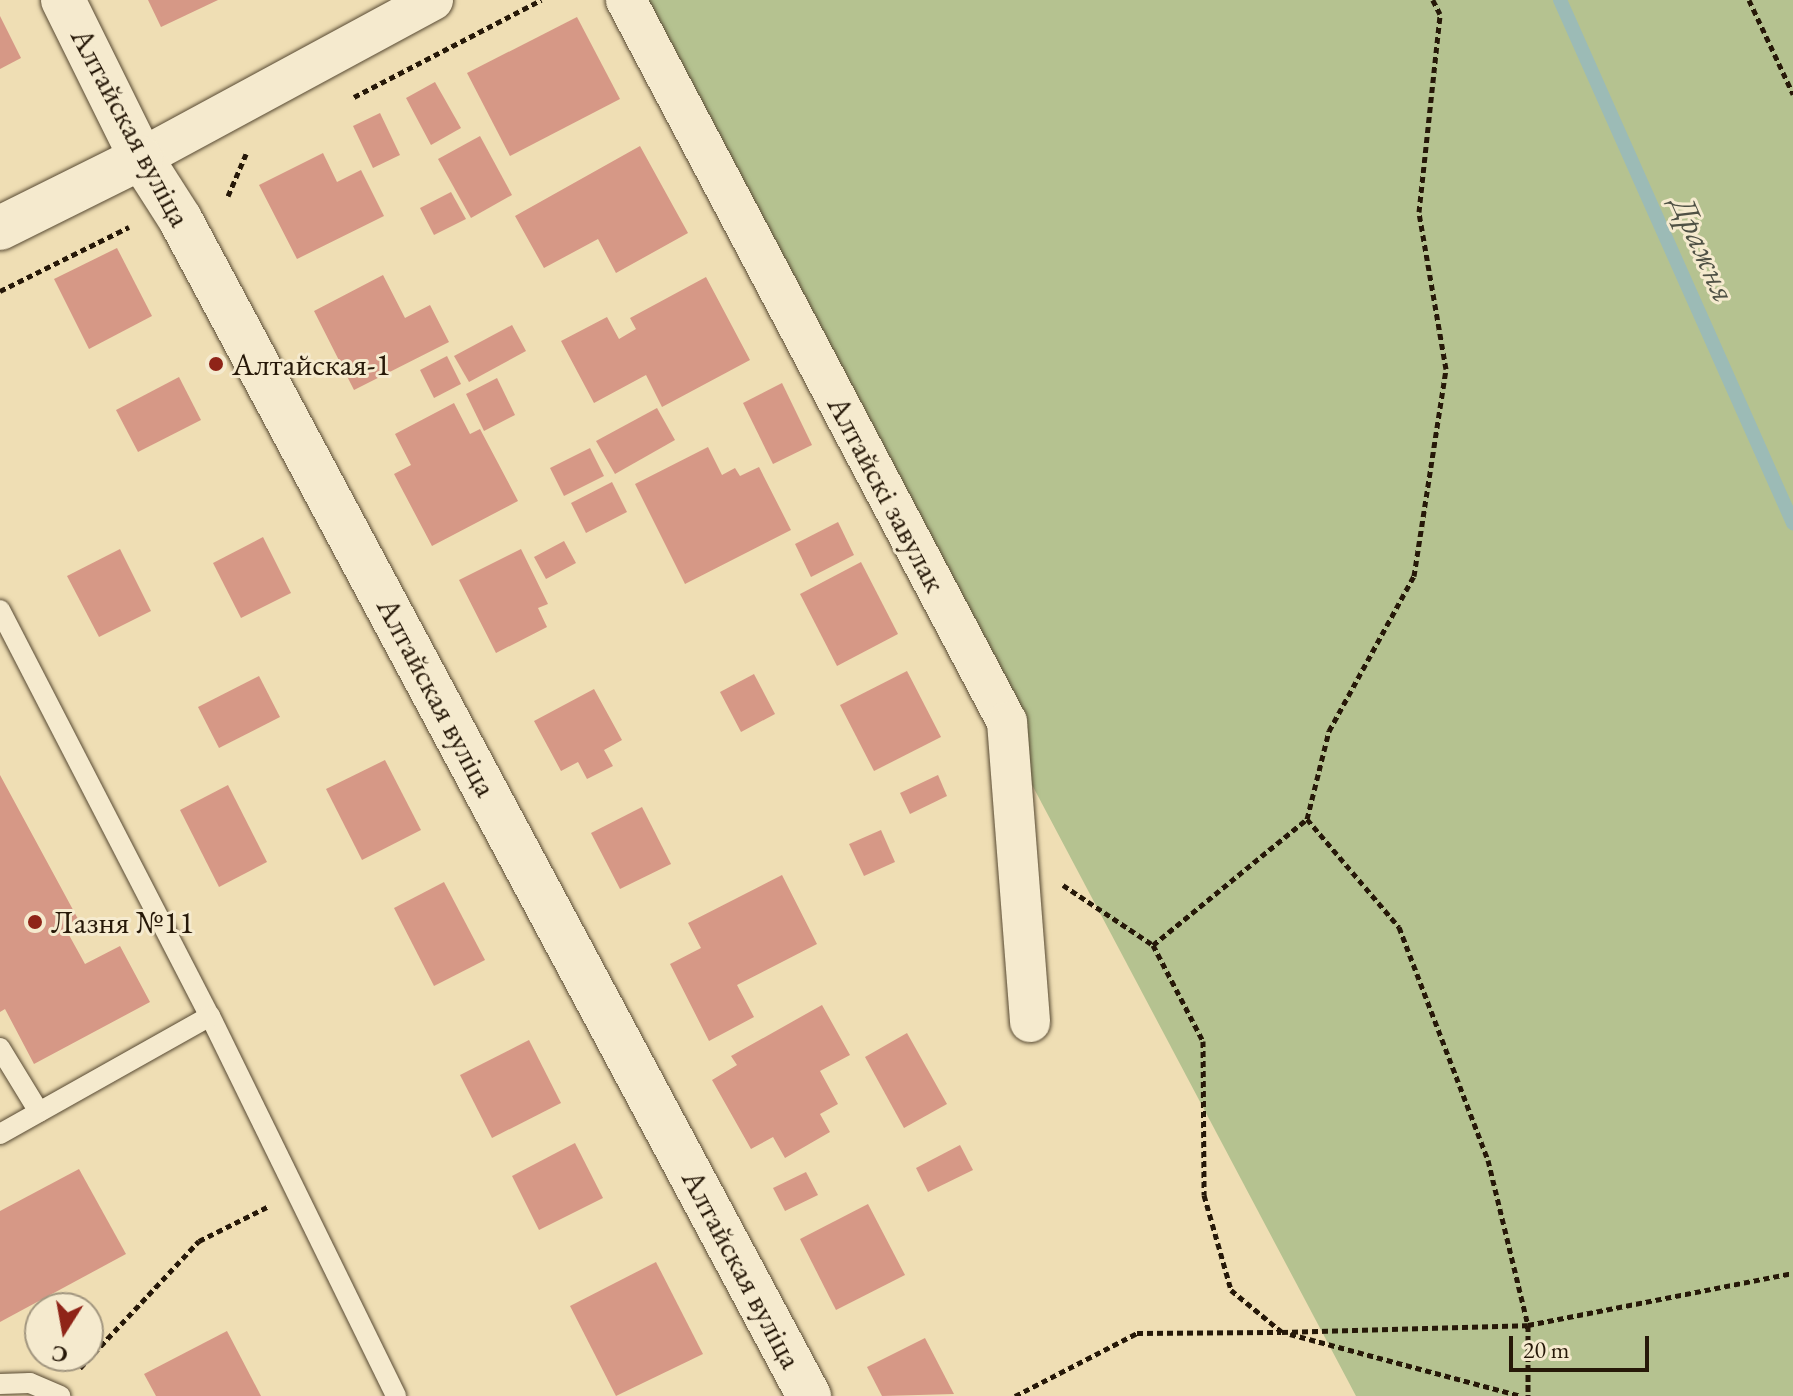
<!DOCTYPE html>
<meta charset="utf-8">
<style>
body{margin:0}
#map{position:relative;width:1793px;height:1396px;overflow:hidden;background:#efdeb4;font-family:"EB Garamond",serif}
div>[style]{position:absolute}
.green>*{inset:0;background:#b5c290}
.stream>*{height:14px;margin:-7px;padding:0 7px;transform-origin:7px;border-radius:7px;background:#9cbbb6}
.building>*{inset:0;background:#d69886}
.path>*{height:5px;margin-top:-2.5px;transform-origin:0;background:repeating-linear-gradient(90deg,#261808 0 6px,transparent 0 10px)}
.roads{filter:drop-shadow(0 0 2px #584a33) drop-shadow(0 0 2px #584a33)}
.service>*{height:20px;margin:-10px;padding:0 10px;transform-origin:10px;border-radius:10px;background:#f5eace}
.minor>*{height:40px;margin:-20px;padding:0 20px;transform-origin:20px;border-radius:20px;background:#f5eace}
.secondary>*{height:44px;margin:-22px;padding:0 22px;transform-origin:22px;border-radius:22px;background:#f5eace}
.dots>*{width:22px;height:22px;translate:-50% -50%;box-sizing:border-box;border:4px solid #f5eace;border-radius:50%}
span{translate:-50% -50%;white-space:nowrap;text-align:center;line-height:1.15;-webkit-text-stroke:6px #f5eace;paint-order:stroke}
.street-label{font-size:32px;color:#261808}
.poi-label{font-size:32px;color:#261808}
.left{translate:0 -50%;text-align:left}
.water-label{font-size:34px;color:#4f5145;font-style:italic}
.north{position:absolute;left:24px;top:1292px;width:80px;height:80px;box-sizing:border-box;background:#f5eace;border:2px solid #a2967f;border-radius:50%;rotate:191deg;font-size:22px;font-weight:700;line-height:32px;text-align:center;color:#261808}
.north::after{content:'';display:block;margin:auto;width:28px;height:36px;background:#8f2418;clip-path:polygon(50% 0,100% 100%,50% 72%,0 100%)}
.scale{position:absolute;left:1509px;top:1336px;width:140px;height:36px;box-sizing:border-box;border:4px solid #261808;border-top:0;padding-left:10px;font-size:24px;line-height:28px;white-space:nowrap;color:#261808;-webkit-text-stroke:6px #f5eace;paint-order:stroke}
</style>
<div id="map">
<div class="green">
<div style="clip-path:polygon(616px 0,1793px 0,1793px 1396px,1356px 1396px)"></div>
</div>
<div class="stream">
<div style="left:1560px;top:0;width:573px;rotate:65.99deg"></div>
</div>
<div class="building">
<div style="clip-path:polygon(148px 0,218px 0,161px 27px)"></div>
<div style="clip-path:polygon(0 16px,21px 58px,0 69px)"></div>
<div style="clip-path:polygon(577px 17px,620px 99px,510px 156px,467px 73px)"></div>
<div style="clip-path:polygon(435px 82px,461px 128px,431px 145px,406px 98px)"></div>
<div style="clip-path:polygon(380px 113px,400px 155px,373px 168px,353px 126px)"></div>
<div style="clip-path:polygon(480px 136px,512px 195px,471px 218px,438px 159px)"></div>
<div style="clip-path:polygon(640px 146px,688px 233px,616px 273px,598px 239px,544px 268px,515px 216px)"></div>
<div style="clip-path:polygon(323px 153px,337px 182px,361px 170px,384px 216px,297px 259px,259px 185px)"></div>
<div style="clip-path:polygon(451px 192px,466px 219px,434px 235px,420px 208px)"></div>
<div style="clip-path:polygon(117px 248px,152px 316px,89px 349px,54px 279px)"></div>
<div style="clip-path:polygon(383px 275px,405px 318px,430px 305px,449px 342px,354px 390px,314px 311px)"></div>
<div style="clip-path:polygon(706px 277px,750px 360px,662px 407px,646px 375px,594px 403px,561px 341px,607px 317px,619px 339px,636px 329px,630px 318px)"></div>
<div style="clip-path:polygon(512px 325px,526px 351px,469px 382px,454px 356px)"></div>
<div style="clip-path:polygon(447px 356px,461px 384px,434px 398px,420px 370px)"></div>
<div style="clip-path:polygon(179px 377px,201px 420px,138px 452px,116px 410px)"></div>
<div style="clip-path:polygon(497px 378px,515px 415px,484px 431px,466px 394px)"></div>
<div style="clip-path:polygon(782px 383px,812px 445px,773px 464px,743px 403px)"></div>
<div style="clip-path:polygon(454px 403px,470px 434px,480px 429px,518px 501px,432px 546px,394px 474px,411px 465px,395px 434px)"></div>
<div style="clip-path:polygon(657px 408px,675px 440px,615px 474px,596px 441px)"></div>
<div style="clip-path:polygon(708px 447px,722px 475px,735px 468px,740px 476px,759px 467px,791px 530px,685px 584px,635px 484px)"></div>
<div style="clip-path:polygon(590px 448px,604px 476px,564px 496px,550px 468px)"></div>
<div style="clip-path:polygon(612px 482px,627px 512px,586px 533px,571px 503px)"></div>
<div style="clip-path:polygon(838px 522px,854px 555px,811px 577px,795px 544px)"></div>
<div style="clip-path:polygon(263px 537px,291px 593px,241px 618px,213px 563px)"></div>
<div style="clip-path:polygon(564px 541px,576px 563px,546px 579px,534px 557px)"></div>
<div style="clip-path:polygon(120px 549px,151px 611px,99px 637px,67px 576px)"></div>
<div style="clip-path:polygon(521px 549px,548px 604px,538px 608px,547px 627px,496px 653px,459px 580px)"></div>
<div style="clip-path:polygon(861px 562px,898px 634px,837px 666px,800px 594px)"></div>
<div style="clip-path:polygon(907px 671px,941px 737px,874px 771px,840px 705px)"></div>
<div style="clip-path:polygon(754px 674px,775px 714px,741px 732px,720px 692px)"></div>
<div style="clip-path:polygon(259px 676px,280px 717px,219px 748px,198px 707px)"></div>
<div style="clip-path:polygon(594px 689px,622px 740px,604px 750px,613px 766px,587px 779px,578px 762px,561px 771px,534px 721px)"></div>
<div style="clip-path:polygon(385px 760px,421px 830px,362px 860px,326px 789px)"></div>
<div style="clip-path:polygon(0 775px,78px 919px,64px 926px,85px 964px,120px 946px,150px 1002px,34px 1064px,5px 1009px,0 1012px)"></div>
<div style="clip-path:polygon(938px 775px,947px 796px,910px 814px,900px 793px)"></div>
<div style="clip-path:polygon(228px 785px,267px 862px,219px 887px,180px 810px)"></div>
<div style="clip-path:polygon(642px 807px,671px 864px,620px 889px,591px 833px)"></div>
<div style="clip-path:polygon(881px 830px,895px 862px,864px 876px,849px 844px)"></div>
<div style="clip-path:polygon(782px 875px,817px 944px,737px 985px,754px 1017px,709px 1041px,670px 964px,701px 948px,688px 923px)"></div>
<div style="clip-path:polygon(444px 882px,485px 960px,434px 986px,394px 908px)"></div>
<div style="clip-path:polygon(822px 1005px,850px 1055px,820px 1071px,838px 1104px,820px 1114px,830px 1132px,785px 1158px,773px 1137px,751px 1149px,712px 1080px,737px 1065px,731px 1056px)"></div>
<div style="clip-path:polygon(907px 1033px,947px 1104px,904px 1128px,865px 1057px)"></div>
<div style="clip-path:polygon(529px 1040px,561px 1103px,492px 1138px,460px 1075px)"></div>
<div style="clip-path:polygon(575px 1143px,603px 1198px,539px 1230px,512px 1176px)"></div>
<div style="clip-path:polygon(960px 1145px,973px 1170px,928px 1192px,916px 1168px)"></div>
<div style="clip-path:polygon(79px 1169px,126px 1254px,0 1322px,0 1211px)"></div>
<div style="clip-path:polygon(806px 1172px,818px 1195px,785px 1211px,773px 1188px)"></div>
<div style="clip-path:polygon(868px 1204px,905px 1275px,836px 1310px,800px 1239px)"></div>
<div style="clip-path:polygon(656px 1262px,703px 1354px,616px 1396px,570px 1306px)"></div>
<div style="clip-path:polygon(227px 1331px,261px 1396px,156px 1396px,144px 1374px)"></div>
<div style="clip-path:polygon(925px 1338px,954px 1394px,882px 1396px,867px 1367px)"></div>
</div>
<div class="path">
<div style="left:1749px;top:0;width:104px;rotate:64.9deg"></div>
<div style="left:354px;top:97px;width:211px;rotate:-27.4deg"></div>
<div style="left:228px;top:196px;width:46px;rotate:-66.8deg"></div>
<div style="left:0;top:291px;width:144px;rotate:-26.4deg"></div>
<div style="left:1307px;top:819px;width:142px;rotate:49.6deg"></div>
<div style="left:1399px;top:927px;width:249px;rotate:69.1deg"></div>
<div style="left:1488px;top:1160px;width:170px;rotate:76.4deg"></div>
<div style="left:1528px;top:1325px;width:71px;rotate:90deg"></div>
<div style="left:1063px;top:885px;width:108px;rotate:33.7deg"></div>
<div style="left:1153px;top:945px;width:108px;rotate:62.5deg"></div>
<div style="left:1203px;top:1041px;width:154px;rotate:89.6deg"></div>
<div style="left:1204px;top:1195px;width:99px;rotate:74.1deg"></div>
<div style="left:1231px;top:1290px;width:66px;rotate:39.5deg"></div>
<div style="left:1282px;top:1332px;width:246px;rotate:-1.6deg"></div>
<div style="left:1528px;top:1325px;width:270px;rotate:-11.1deg"></div>
<div style="left:1153px;top:945px;width:199px;rotate:-39.3deg"></div>
<div style="left:1307px;top:819px;width:91px;rotate:-76deg"></div>
<div style="left:1329px;top:731px;width:177px;rotate:-61.3deg"></div>
<div style="left:1414px;top:576px;width:209px;rotate:-81.2deg"></div>
<div style="left:1446px;top:369px;width:159px;rotate:-99.8deg"></div>
<div style="left:1419px;top:212px;width:199px;rotate:-83.9deg"></div>
<div style="left:1440px;top:14px;width:16px;rotate:-117deg"></div>
<div style="left:1290px;top:1334px;width:239px;rotate:15deg"></div>
<div style="left:80px;top:1368px;width:174px;rotate:-46.9deg"></div>
<div style="left:199px;top:1241px;width:76px;rotate:-26.6deg"></div>
<div style="left:1015px;top:1396px;width:137px;rotate:-27.3deg"></div>
<div style="left:1137px;top:1333px;width:144px;rotate:-0.4deg"></div>
</div>
<div class="roads">
<div class="service">
<div style="left:0;top:610px;width:457px;rotate:62.7deg"></div>
<div style="left:210px;top:1016px;width:423px;rotate:63.9deg"></div>
<div style="left:0;top:1048px;width:75px;rotate:58.6deg"></div>
<div style="left:0;top:1134px;width:241px;rotate:-29.3deg"></div>
<div style="left:0;top:1384px;width:30px;rotate:-2deg"></div>
<div style="left:30px;top:1383px;width:33px;rotate:23deg"></div>
</div>
<div class="minor">
<div style="left:626px;top:0;width:816px;rotate:62.18deg"></div>
<div style="left:1007px;top:722px;width:301px;rotate:85.6deg"></div>
<div style="left:141px;top:158px;width:332px;rotate:-28.4deg"></div>
</div>
<div class="secondary">
<div style="left:63px;top:0;width:176px;rotate:63.7deg"></div>
<div style="left:141px;top:158px;width:72px;rotate:57.4deg"></div>
<div style="left:180px;top:219px;width:1335px;rotate:61.88deg"></div>
<div style="left:0;top:228px;width:157px;rotate:-26.4deg"></div>
</div>
</div>
<div class="dots">
<div style="left:216px;top:364px;background:#8f2418"></div>
<div style="left:35px;top:922px;background:#8f2418"></div>
</div>
<div class="street-label">
<span style="left:131px;top:127px;rotate:62deg">Алтайская вуліца</span>
<span style="left:887px;top:494px;rotate:62deg">Алтайскі завулак</span>
<span style="left:437px;top:697px;rotate:62deg">Алтайская вуліца</span>
<span style="left:742px;top:1269px;rotate:62deg">Алтайская вуліца</span>
</div>
<div class="poi-label">
<span class="left" style="left:232px;top:364px">Алтайская-1</span>
<span class="left" style="left:51px;top:922px">Лазня №11</span>
</div>
<div class="water-label">
<span style="left:1704px;top:249px;rotate:66deg">Дражня</span>
</div>
<div class="north">С</div>
<div class="scale">20 m</div>
</div>
